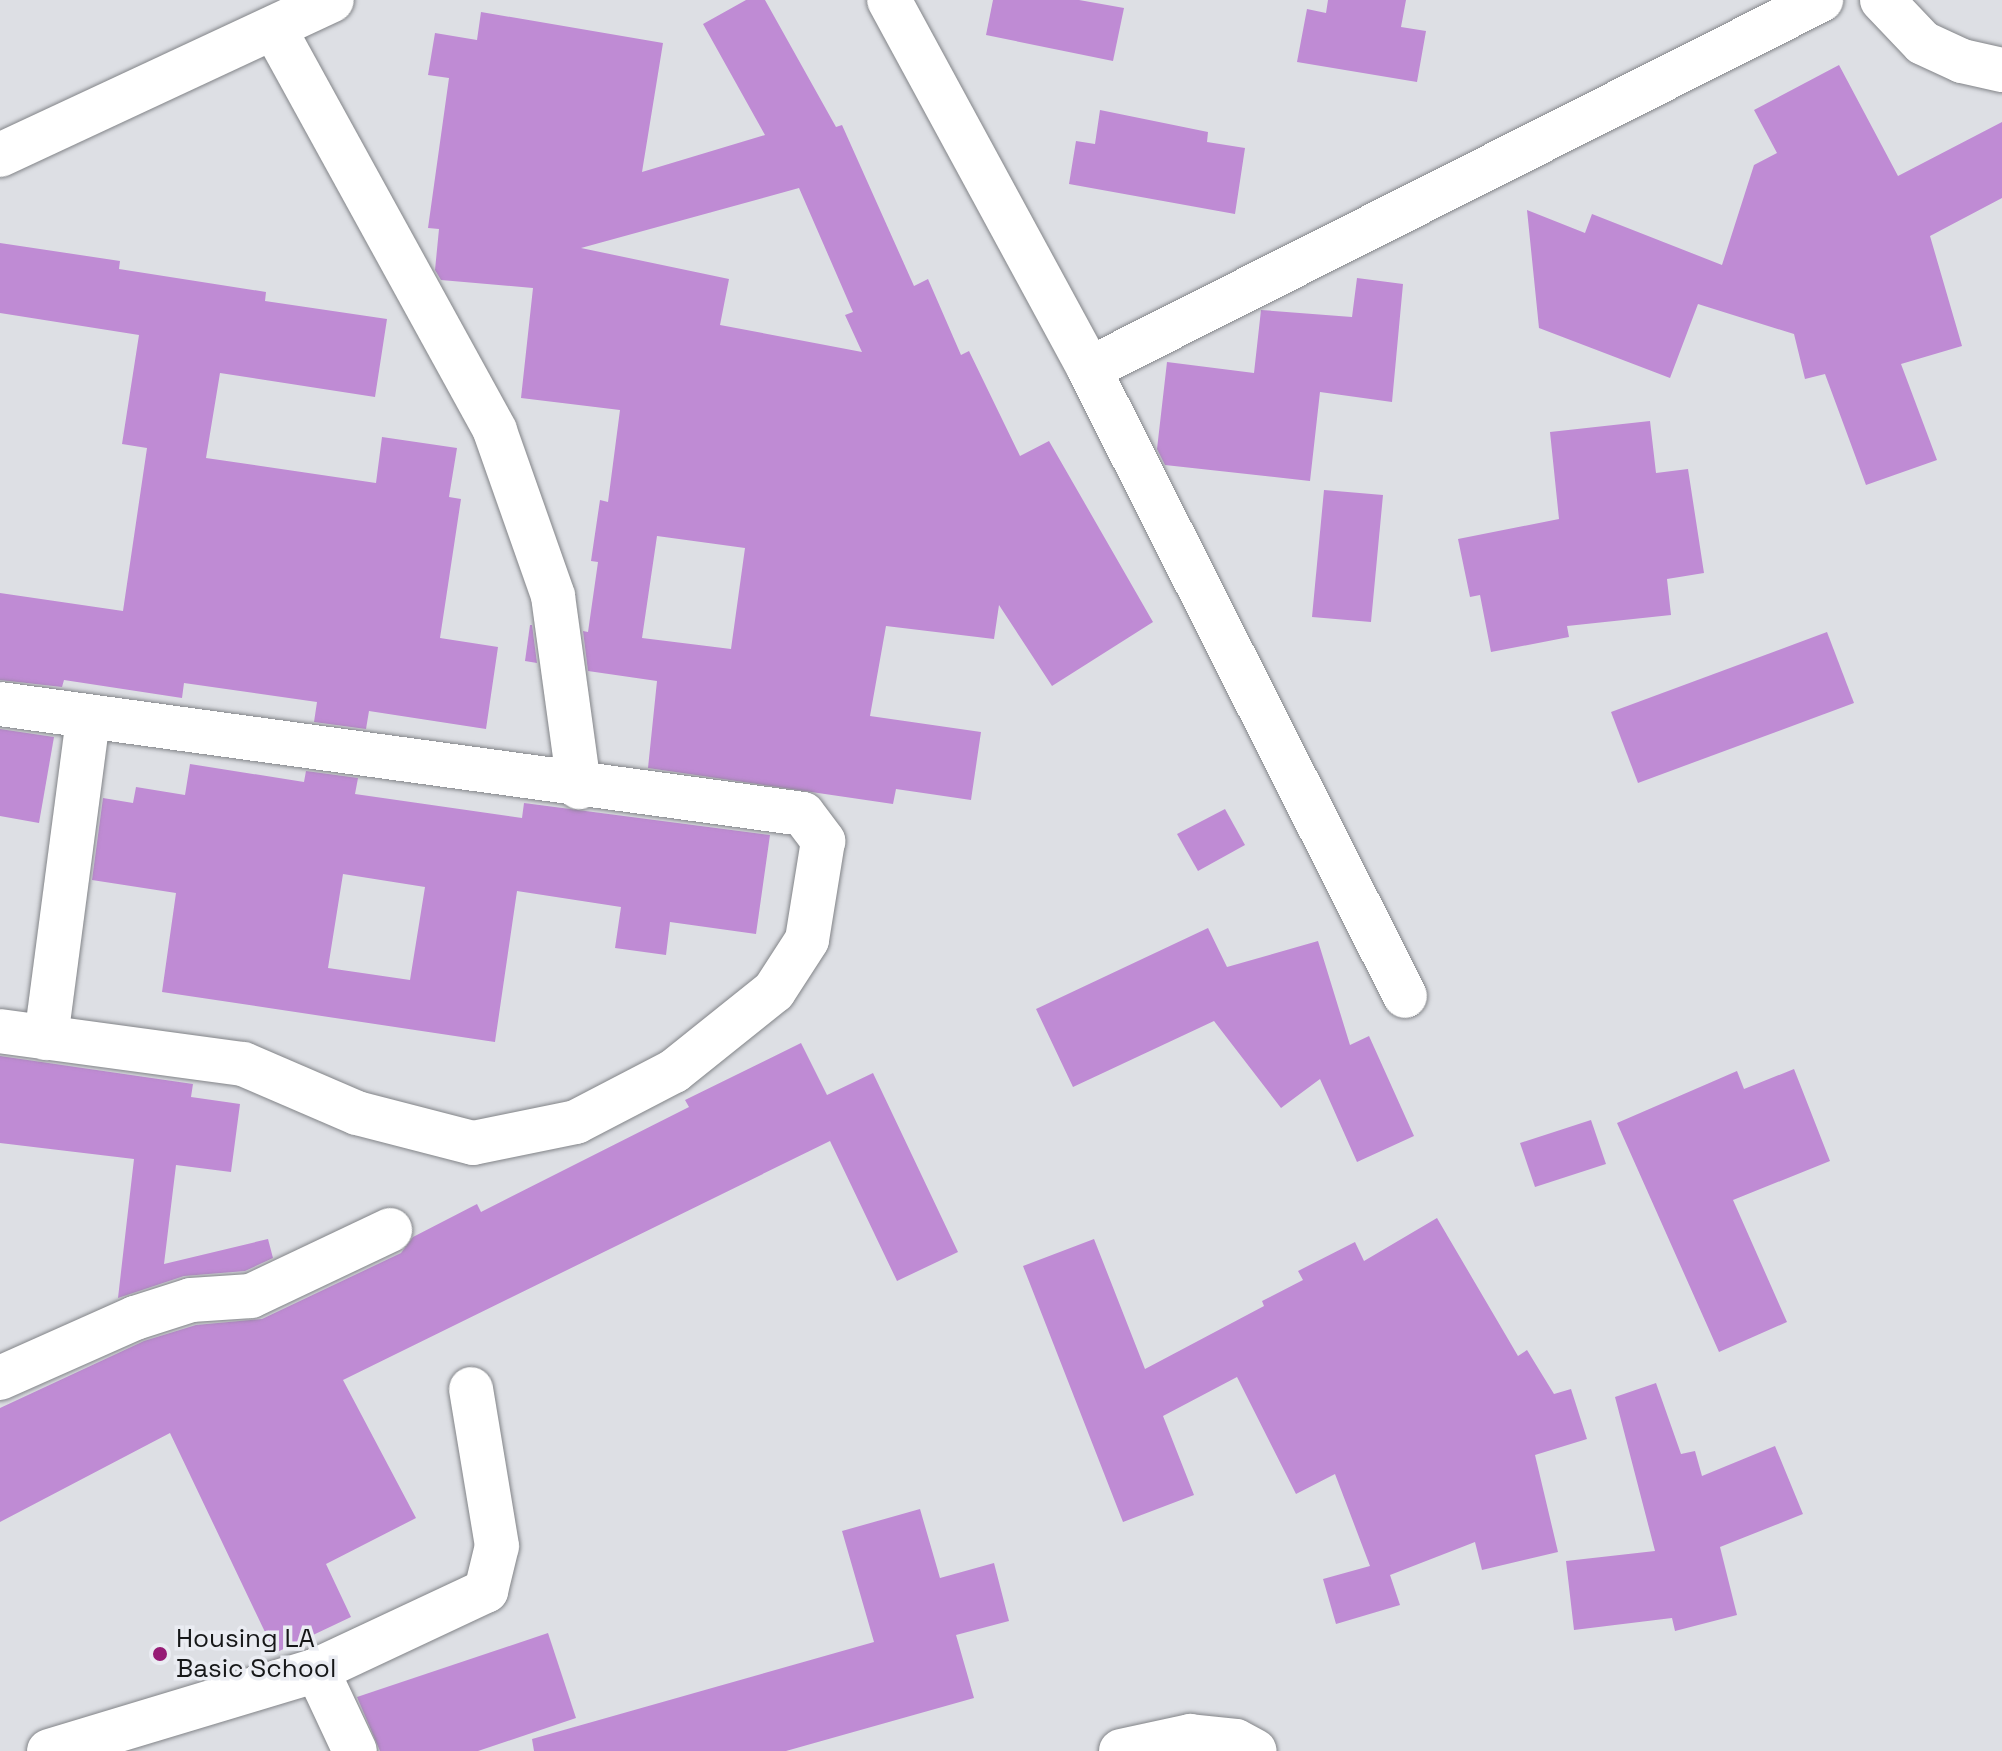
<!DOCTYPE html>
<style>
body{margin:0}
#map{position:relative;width:2002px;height:1751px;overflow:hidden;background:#dddfe4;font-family:"Space Grotesk",sans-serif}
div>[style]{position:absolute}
.building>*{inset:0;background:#bf8bd4}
.roads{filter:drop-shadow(0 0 2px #828488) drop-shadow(0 0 2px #828488)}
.minor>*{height:44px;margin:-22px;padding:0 22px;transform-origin:22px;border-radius:22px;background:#fff}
.dots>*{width:22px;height:22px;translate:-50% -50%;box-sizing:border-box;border:4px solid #eaecf2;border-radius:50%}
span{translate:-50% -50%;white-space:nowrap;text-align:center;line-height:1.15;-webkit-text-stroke:7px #eaecf2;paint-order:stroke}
.poi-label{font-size:26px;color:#161718}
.left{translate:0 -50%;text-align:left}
</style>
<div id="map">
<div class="building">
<div style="clip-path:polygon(evenodd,746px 0,765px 0,836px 127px,842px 125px,914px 286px,928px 279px,961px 355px,969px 351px,1020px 456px,1049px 441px,1153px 622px,1052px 686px,999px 605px,994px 639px,886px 626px,870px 716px,981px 732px,971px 800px,896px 789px,893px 804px,648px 768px,657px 681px,588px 671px,583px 631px,588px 632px,598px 562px,591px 561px,600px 500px,608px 502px,620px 410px,521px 398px,533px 288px,441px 280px,435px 270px,439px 229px,428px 228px,449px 78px,428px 75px,435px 33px,477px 40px,481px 12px,663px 43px,642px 172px,765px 135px,703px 24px,746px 0,799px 188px,853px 312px,845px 315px,862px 352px,720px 325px,729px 279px,581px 248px,799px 188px,746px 0,657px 536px,745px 548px,731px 649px,642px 638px,657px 536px)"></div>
<div style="clip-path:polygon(993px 0,1079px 0,1124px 8px,1113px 61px,986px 35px)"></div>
<div style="clip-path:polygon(1328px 0,1406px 0,1401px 27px,1426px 31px,1417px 82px,1297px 62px,1307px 9px,1326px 13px)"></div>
<div style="clip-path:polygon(1839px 65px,1898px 176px,2002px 122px,2002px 198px,1930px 236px,1962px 346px,1901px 364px,1937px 460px,1866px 485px,1825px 374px,1805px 379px,1794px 334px,1698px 304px,1670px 378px,1539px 328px,1527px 210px,1585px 233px,1592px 214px,1722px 265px,1754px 165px,1777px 153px,1754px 110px)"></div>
<div style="clip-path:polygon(1100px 110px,1208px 132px,1207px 142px,1245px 148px,1235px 214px,1069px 184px,1076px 141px,1095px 144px)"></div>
<div style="clip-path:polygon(0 243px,120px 261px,119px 269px,266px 292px,265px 301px,387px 319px,375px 397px,220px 373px,206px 458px,376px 483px,382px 437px,457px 448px,449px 497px,461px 499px,440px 638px,498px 647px,486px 729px,369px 711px,366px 729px,314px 722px,317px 702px,184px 683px,182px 698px,64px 680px,62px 687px,0 680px,0 593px,123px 611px,147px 448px,122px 444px,139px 335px,0 313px)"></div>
<div style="clip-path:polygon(1357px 278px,1403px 284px,1392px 402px,1320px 392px,1310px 481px,1165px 465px,1157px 449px,1167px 362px,1254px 373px,1261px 310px,1352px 317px)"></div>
<div style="clip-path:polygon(1650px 421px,1656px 473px,1688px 469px,1704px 573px,1667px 579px,1671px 615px,1567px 626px,1569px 637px,1491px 652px,1480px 595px,1470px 597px,1458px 539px,1559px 519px,1550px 432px)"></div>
<div style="clip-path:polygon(1324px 490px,1383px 495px,1371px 622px,1312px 617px)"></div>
<div style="clip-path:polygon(530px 625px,532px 625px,537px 663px,525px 661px)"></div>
<div style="clip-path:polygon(1827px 632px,1854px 703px,1638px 783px,1611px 712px)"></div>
<div style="clip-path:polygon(0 729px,54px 737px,39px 823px,0 816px)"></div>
<div style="clip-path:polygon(evenodd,190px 764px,304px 782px,306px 771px,358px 778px,355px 794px,522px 818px,524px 803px,770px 835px,756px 934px,670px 922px,666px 955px,615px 948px,621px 907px,517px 891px,495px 1042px,162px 992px,176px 893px,92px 880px,103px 798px,133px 803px,136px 787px,185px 795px,190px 764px,343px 874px,425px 887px,410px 980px,328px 968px,343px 874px)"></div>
<div style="clip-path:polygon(1225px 809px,1245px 845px,1198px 871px,1177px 834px)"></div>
<div style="clip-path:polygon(1208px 928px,1227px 967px,1318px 941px,1350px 1045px,1369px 1036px,1414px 1136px,1357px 1162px,1320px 1079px,1281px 1108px,1214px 1021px,1073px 1087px,1036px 1009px)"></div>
<div style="clip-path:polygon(801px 1043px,827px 1095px,873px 1073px,958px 1252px,897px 1281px,830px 1141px,343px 1380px,416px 1518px,326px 1564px,351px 1617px,275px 1653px,170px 1433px,0 1522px,0 1408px,144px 1341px,196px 1325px,262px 1319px,401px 1253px,413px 1237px,477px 1204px,481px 1212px,689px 1107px,685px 1100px)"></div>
<div style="clip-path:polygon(0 1056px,193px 1084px,191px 1097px,240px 1104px,231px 1172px,176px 1165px,164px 1264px,268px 1239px,273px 1258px,245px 1271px,184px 1276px,118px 1298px,134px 1159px,0 1143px)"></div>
<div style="clip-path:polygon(1794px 1069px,1830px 1161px,1733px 1200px,1787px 1322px,1719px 1352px,1617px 1123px,1737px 1071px,1744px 1089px)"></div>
<div style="clip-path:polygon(1591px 1120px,1606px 1164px,1535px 1187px,1520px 1143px)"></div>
<div style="clip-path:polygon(1437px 1218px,1518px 1356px,1527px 1350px,1554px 1394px,1571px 1389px,1587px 1439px,1535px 1455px,1558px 1552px,1482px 1570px,1475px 1542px,1390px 1575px,1400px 1605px,1336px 1624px,1323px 1579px,1370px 1566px,1335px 1474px,1296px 1494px,1237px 1377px,1163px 1416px,1194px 1495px,1123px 1522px,1023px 1266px,1094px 1239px,1145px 1369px,1264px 1306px,1262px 1301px,1303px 1280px,1298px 1271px,1355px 1242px,1364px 1261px)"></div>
<div style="clip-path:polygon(1656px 1383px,1681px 1454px,1695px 1451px,1702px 1476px,1775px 1446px,1803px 1514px,1720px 1547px,1737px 1615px,1675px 1631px,1672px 1618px,1574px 1630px,1566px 1561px,1655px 1551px,1615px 1397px)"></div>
<div style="clip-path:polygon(920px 1509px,940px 1578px,994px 1563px,1009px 1621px,956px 1635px,974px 1698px,786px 1751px,534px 1751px,532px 1739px,874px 1642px,842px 1531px)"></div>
<div style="clip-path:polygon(548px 1633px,576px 1718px,478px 1751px,380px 1751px,357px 1697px)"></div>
</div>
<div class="roads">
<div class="minor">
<div style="left:889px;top:0;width:420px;rotate:61.5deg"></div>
<div style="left:1089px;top:369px;width:702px;rotate:63.25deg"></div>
<div style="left:1882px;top:0;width:59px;rotate:46.4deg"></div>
<div style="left:1923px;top:43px;width:43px;rotate:24.8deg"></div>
<div style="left:1962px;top:61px;width:41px;rotate:12.7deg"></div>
<div style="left:275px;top:30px;width:457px;rotate:61.2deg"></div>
<div style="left:495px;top:431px;width:175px;rotate:70.6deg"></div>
<div style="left:553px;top:596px;width:193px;rotate:82.2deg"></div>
<div style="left:0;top:155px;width:366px;rotate:-25deg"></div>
<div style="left:1089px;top:369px;width:820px;rotate:-26.75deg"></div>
<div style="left:0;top:704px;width:810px;rotate:7.8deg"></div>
<div style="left:803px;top:814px;width:34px;rotate:53deg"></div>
<div style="left:823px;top:841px;width:100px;rotate:99.2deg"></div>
<div style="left:807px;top:940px;width:61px;rotate:122.9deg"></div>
<div style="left:774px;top:991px;width:128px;rotate:141.3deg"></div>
<div style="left:674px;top:1071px;width:110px;rotate:152.5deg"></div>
<div style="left:576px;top:1122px;width:105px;rotate:168.5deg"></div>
<div style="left:473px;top:1143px;width:120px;rotate:-165.5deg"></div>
<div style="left:357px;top:1113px;width:124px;rotate:-156.7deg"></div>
<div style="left:243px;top:1064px;width:245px;rotate:-172.3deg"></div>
<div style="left:46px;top:1038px;width:324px;rotate:-82.5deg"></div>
<div style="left:0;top:1378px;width:148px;rotate:-24deg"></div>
<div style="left:135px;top:1318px;width:59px;rotate:-17.8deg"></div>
<div style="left:191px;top:1300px;width:60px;rotate:-3.8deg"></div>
<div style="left:251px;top:1296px;width:154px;rotate:-25.4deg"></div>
<div style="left:317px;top:1670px;width:89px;rotate:64.9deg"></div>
<div style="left:49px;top:1751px;width:280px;rotate:-16.8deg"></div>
<div style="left:317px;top:1670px;width:187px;rotate:-25.1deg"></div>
<div style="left:486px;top:1591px;width:46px;rotate:-76.3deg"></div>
<div style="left:497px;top:1546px;width:159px;rotate:-99.4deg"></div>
<div style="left:1121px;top:1751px;width:71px;rotate:-12.3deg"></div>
<div style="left:1190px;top:1736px;width:46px;rotate:6.2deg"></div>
<div style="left:1236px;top:1741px;width:21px;rotate:28deg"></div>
</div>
</div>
<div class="dots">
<div style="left:160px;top:1654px;background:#961b75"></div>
</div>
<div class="poi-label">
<span class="left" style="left:176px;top:1654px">Housing LA<br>Basic School</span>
</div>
</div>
